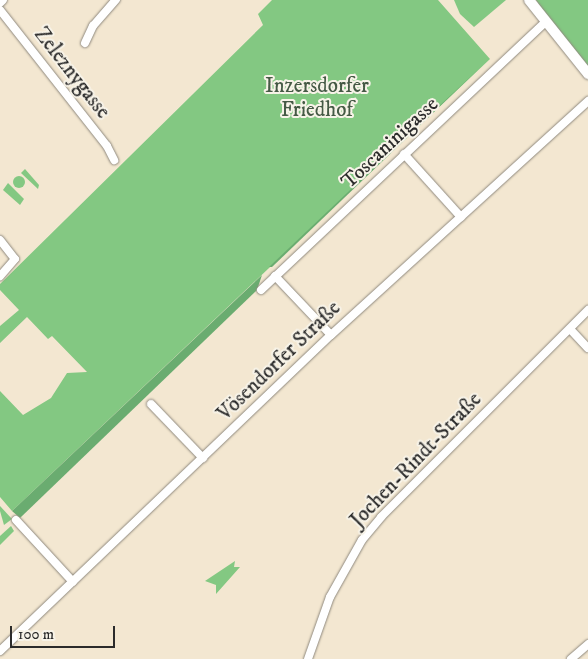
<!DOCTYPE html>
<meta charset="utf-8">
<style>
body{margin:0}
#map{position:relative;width:588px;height:659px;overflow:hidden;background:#f3e7d1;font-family:"IM FELL DW Pica",serif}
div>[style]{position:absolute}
.green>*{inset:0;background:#83c882}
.round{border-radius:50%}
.forest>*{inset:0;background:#6aac70}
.roads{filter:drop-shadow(0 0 1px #8f897e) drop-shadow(0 0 1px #8f897e)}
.minor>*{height:8px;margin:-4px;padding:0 4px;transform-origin:4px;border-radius:4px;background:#fff}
.secondary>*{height:10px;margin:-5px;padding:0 5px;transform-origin:5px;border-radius:5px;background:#fff}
span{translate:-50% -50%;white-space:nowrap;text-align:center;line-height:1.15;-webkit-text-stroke:4px #f7f3e8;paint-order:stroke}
.street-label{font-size:21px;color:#2b2b2b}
.park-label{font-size:21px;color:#455a45}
.scale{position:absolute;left:10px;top:626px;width:105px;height:22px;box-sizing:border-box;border:2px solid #2b2b2b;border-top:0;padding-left:6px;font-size:15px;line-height:18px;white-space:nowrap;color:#2b2b2b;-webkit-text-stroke:4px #f7f3e8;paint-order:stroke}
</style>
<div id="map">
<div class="green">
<div style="clip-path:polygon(272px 0,438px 0,490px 59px,12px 511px,0 497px,0 391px,23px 415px,51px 398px,67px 373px,87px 372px,52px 336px,48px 339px,27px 317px,0 343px,0 326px,19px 310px,0 290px,0 284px,263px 25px,258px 14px)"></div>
<div style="clip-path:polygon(454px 0,506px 0,474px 27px,460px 14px)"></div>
<div style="clip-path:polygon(536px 0,588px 0,588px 66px,543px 11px)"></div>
<div style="clip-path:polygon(25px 169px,39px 185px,38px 189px,21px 173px)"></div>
<div class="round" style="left:13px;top:176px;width:12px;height:12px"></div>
<div style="clip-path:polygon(8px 183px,24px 199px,20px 205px,3px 190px)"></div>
<div style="clip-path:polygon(0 506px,12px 519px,4px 525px,0 511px)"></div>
<div style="clip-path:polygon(11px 526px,14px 531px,0 545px,0 536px)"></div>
<div style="clip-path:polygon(235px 561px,234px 567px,240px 567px,216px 594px,216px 585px,205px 581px)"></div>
</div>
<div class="forest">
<div style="clip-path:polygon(483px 65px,272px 267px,269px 267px,406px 137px)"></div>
<div style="clip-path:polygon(262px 275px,257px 290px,20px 518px,12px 511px)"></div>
</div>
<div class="roads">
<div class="minor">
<div style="left:0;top:3px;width:4px;rotate:-45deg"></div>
<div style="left:0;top:10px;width:173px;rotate:51.8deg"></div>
<div style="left:107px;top:146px;width:16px;rotate:63deg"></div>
<div style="left:85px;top:43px;width:19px;rotate:-65deg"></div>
<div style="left:93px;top:26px;width:35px;rotate:-49deg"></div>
<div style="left:404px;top:154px;width:85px;rotate:47.9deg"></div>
<div style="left:0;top:240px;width:24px;rotate:52deg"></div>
<div style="left:15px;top:259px;width:23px;rotate:131deg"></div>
<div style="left:275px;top:276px;width:81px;rotate:46.5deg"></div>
<div style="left:261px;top:290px;width:389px;rotate:-43.3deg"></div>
<div style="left:570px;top:329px;width:26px;rotate:47deg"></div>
<div style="left:151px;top:404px;width:75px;rotate:46.1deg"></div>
<div style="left:16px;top:520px;width:84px;rotate:47.4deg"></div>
<div style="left:0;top:651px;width:458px;rotate:-43.7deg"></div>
<div style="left:331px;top:335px;width:348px;rotate:-42.3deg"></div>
<div style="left:308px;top:659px;width:66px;rotate:-70.5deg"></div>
<div style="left:330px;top:597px;width:65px;rotate:-60.7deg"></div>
<div style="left:362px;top:540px;width:30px;rotate:-50deg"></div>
<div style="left:381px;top:517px;width:293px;rotate:-45deg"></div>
<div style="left:571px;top:659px;width:23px;rotate:-41deg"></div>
</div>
<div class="secondary">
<div style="left:529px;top:0;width:95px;rotate:51.4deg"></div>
</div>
</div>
<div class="street-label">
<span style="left:72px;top:73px;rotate:52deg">Zeleznygasse</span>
<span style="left:390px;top:143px;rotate:-43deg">Toscaninigasse</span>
<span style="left:279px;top:361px;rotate:-44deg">Vösendorfer Straße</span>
<span style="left:416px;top:460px;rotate:-46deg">Jochen-Rindt-Straße</span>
</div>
<div class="park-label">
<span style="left:317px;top:98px">Inzersdorfer<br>Friedhof</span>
</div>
<div class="scale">100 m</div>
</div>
